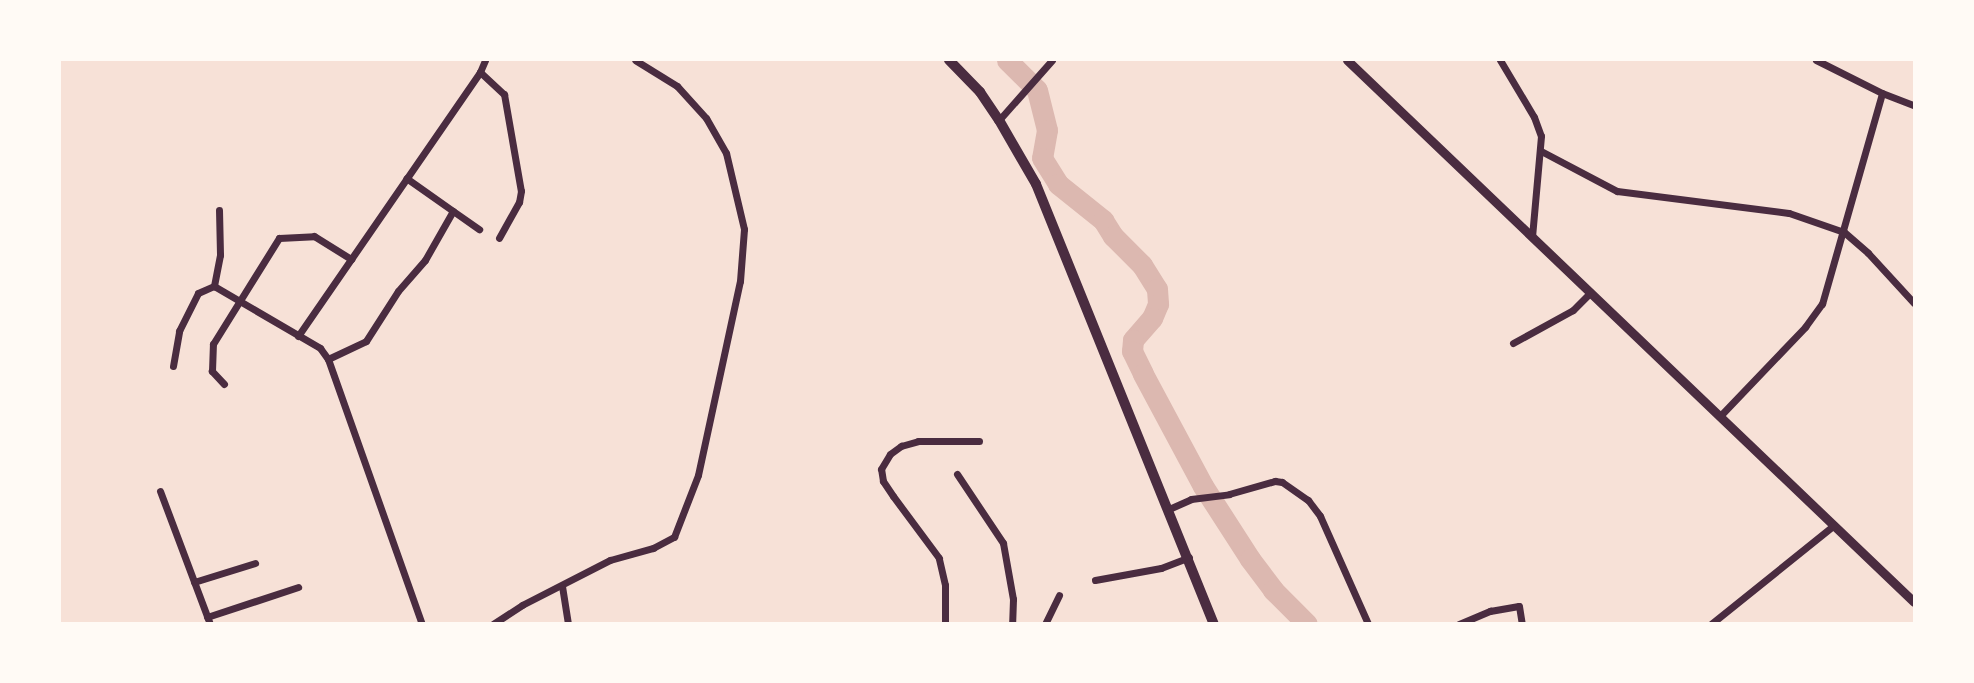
<!DOCTYPE html>
<style>
body{margin:0}
#map{position:relative;width:1974px;height:683px;overflow:hidden;background:#f7e1d7;font-family:"IBM Plex Sans",sans-serif}
div>[style]{position:absolute}
.river>*{height:21px;margin:-10.5px;padding:0 10.5px;transform-origin:10.5px;border-radius:10.5px;background:#dcb8b0}
.minor>*{height:7px;margin:-3.5px;padding:0 3.5px;transform-origin:3.5px;border-radius:3.5px;background:#4a2c40}
.tertiary>*{height:9px;margin:-4.5px;padding:0 4.5px;transform-origin:4.5px;border-radius:4.5px;background:#4a2c40}
.primary>*{height:10px;margin:-5px;padding:0 5px;transform-origin:5px;border-radius:5px;background:#4a2c40}
span{translate:-50% -50%;white-space:nowrap;text-align:center;line-height:1.15;-webkit-text-stroke:7px #fffaf5;paint-order:stroke}
.frame{position:absolute;inset:0;border:61px solid #fffaf5;pointer-events:none}
</style>
<div id="map">
<div class="river">
<div style="left:1007px;top:60px;width:42px;rotate:45deg"></div>
<div style="left:1037px;top:90px;width:41px;rotate:76deg"></div>
<div style="left:1047px;top:130px;width:28px;rotate:100deg"></div>
<div style="left:1042px;top:158px;width:31px;rotate:58deg"></div>
<div style="left:1058px;top:184px;width:58px;rotate:38.7deg"></div>
<div style="left:1103px;top:220px;width:19px;rotate:58deg"></div>
<div style="left:1113px;top:236px;width:41px;rotate:45deg"></div>
<div style="left:1142px;top:265px;width:28px;rotate:58deg"></div>
<div style="left:1157px;top:289px;width:15px;rotate:86deg"></div>
<div style="left:1158px;top:304px;width:15px;rotate:113deg"></div>
<div style="left:1152px;top:318px;width:29px;rotate:131deg"></div>
<div style="left:1133px;top:340px;width:11px;rotate:95deg"></div>
<div style="left:1132px;top:351px;width:25px;rotate:64deg"></div>
<div style="left:1143px;top:374px;width:127px;rotate:61.8deg"></div>
<div style="left:1203px;top:486px;width:87px;rotate:57.2deg"></div>
<div style="left:1250px;top:559px;width:39px;rotate:53deg"></div>
<div style="left:1273px;top:590px;width:48px;rotate:45deg"></div>
</div>
<div class="minor">
<div style="left:1500px;top:60px;width:66px;rotate:59.2deg"></div>
<div style="left:1534px;top:117px;width:20px;rotate:70deg"></div>
<div style="left:1541px;top:136px;width:101px;rotate:95.1deg"></div>
<div style="left:1816px;top:60px;width:74px;rotate:26.6deg"></div>
<div style="left:1882px;top:93px;width:34px;rotate:21deg"></div>
<div style="left:480px;top:72px;width:33px;rotate:43deg"></div>
<div style="left:504px;top:94px;width:98px;rotate:80.1deg"></div>
<div style="left:521px;top:191px;width:11px;rotate:100deg"></div>
<div style="left:519px;top:202px;width:41px;rotate:119.1deg"></div>
<div style="left:999px;top:120px;width:80px;rotate:-48.5deg"></div>
<div style="left:1541px;top:151px;width:86px;rotate:27.8deg"></div>
<div style="left:1617px;top:191px;width:173px;rotate:7.3deg"></div>
<div style="left:1789px;top:213px;width:58px;rotate:19.1deg"></div>
<div style="left:1844px;top:232px;width:32px;rotate:41deg"></div>
<div style="left:1868px;top:253px;width:68px;rotate:47.4deg"></div>
<div style="left:219px;top:210px;width:45px;rotate:88.7deg"></div>
<div style="left:220px;top:255px;width:32px;rotate:101deg"></div>
<div style="left:214px;top:286px;width:123px;rotate:30.3deg"></div>
<div style="left:320px;top:348px;width:14px;rotate:54deg"></div>
<div style="left:328px;top:359px;width:281px;rotate:70.5deg"></div>
<div style="left:453px;top:211px;width:32px;rotate:35deg"></div>
<div style="left:298px;top:336px;width:321px;rotate:-55.4deg"></div>
<div style="left:480px;top:72px;width:13px;rotate:-67deg"></div>
<div style="left:1513px;top:343px;width:68px;rotate:-28.8deg"></div>
<div style="left:1573px;top:310px;width:25px;rotate:-45deg"></div>
<div style="left:328px;top:359px;width:42px;rotate:-25.3deg"></div>
<div style="left:366px;top:341px;width:59px;rotate:-57.4deg"></div>
<div style="left:398px;top:291px;width:41px;rotate:-48.9deg"></div>
<div style="left:425px;top:260px;width:56px;rotate:-60.3deg"></div>
<div style="left:453px;top:211px;width:57px;rotate:-144.9deg"></div>
<div style="left:173px;top:366px;width:36px;rotate:-80deg"></div>
<div style="left:179px;top:331px;width:42px;rotate:-63.4deg"></div>
<div style="left:198px;top:293px;width:17px;rotate:-24deg"></div>
<div style="left:224px;top:384px;width:18px;rotate:-133deg"></div>
<div style="left:212px;top:371px;width:27px;rotate:-88deg"></div>
<div style="left:213px;top:344px;width:125px;rotate:-58.1deg"></div>
<div style="left:279px;top:238px;width:35px;rotate:-3deg"></div>
<div style="left:314px;top:236px;width:44px;rotate:31.9deg"></div>
<div style="left:1721px;top:415px;width:122px;rotate:-46.3deg"></div>
<div style="left:1805px;top:327px;width:29px;rotate:-54deg"></div>
<div style="left:1822px;top:304px;width:219px;rotate:-74.1deg"></div>
<div style="left:957px;top:474px;width:83px;rotate:56.3deg"></div>
<div style="left:1003px;top:543px;width:57px;rotate:79.9deg"></div>
<div style="left:1013px;top:599px;width:25px;rotate:92deg"></div>
<div style="left:160px;top:491px;width:142px;rotate:69.4deg"></div>
<div style="left:1169px;top:509px;width:24px;rotate:-24deg"></div>
<div style="left:1191px;top:499px;width:38px;rotate:-7deg"></div>
<div style="left:1229px;top:494px;width:48px;rotate:-15.8deg"></div>
<div style="left:1275px;top:481px;width:7px;rotate:8deg"></div>
<div style="left:1282px;top:482px;width:32px;rotate:35deg"></div>
<div style="left:1308px;top:500px;width:20px;rotate:53deg"></div>
<div style="left:1320px;top:516px;width:118px;rotate:66deg"></div>
<div style="left:1095px;top:580px;width:67px;rotate:-10.3deg"></div>
<div style="left:1161px;top:568px;width:30px;rotate:-21deg"></div>
<div style="left:194px;top:582px;width:64px;rotate:-17.3deg"></div>
<div style="left:562px;top:586px;width:38px;rotate:81deg"></div>
<div style="left:207px;top:617px;width:96px;rotate:-18.2deg"></div>
<div style="left:493px;top:624px;width:35px;rotate:-33deg"></div>
<div style="left:522px;top:605px;width:99px;rotate:-27.1deg"></div>
<div style="left:610px;top:560px;width:45px;rotate:-15.6deg"></div>
<div style="left:653px;top:548px;width:24px;rotate:-28deg"></div>
<div style="left:674px;top:537px;width:66px;rotate:-68.8deg"></div>
<div style="left:698px;top:475px;width:198px;rotate:-77.8deg"></div>
<div style="left:740px;top:281px;width:52px;rotate:-85.6deg"></div>
<div style="left:744px;top:229px;width:78px;rotate:-103.3deg"></div>
<div style="left:726px;top:153px;width:40px;rotate:-119.7deg"></div>
<div style="left:706px;top:118px;width:43px;rotate:-132.2deg"></div>
<div style="left:677px;top:86px;width:49px;rotate:-148.2deg"></div>
<div style="left:945px;top:624px;width:39px;rotate:-90deg"></div>
<div style="left:945px;top:585px;width:28px;rotate:-103deg"></div>
<div style="left:939px;top:558px;width:77px;rotate:-126.6deg"></div>
<div style="left:893px;top:496px;width:18px;rotate:-124deg"></div>
<div style="left:883px;top:481px;width:12px;rotate:-99deg"></div>
<div style="left:881px;top:469px;width:17px;rotate:-59deg"></div>
<div style="left:890px;top:454px;width:14px;rotate:-36deg"></div>
<div style="left:901px;top:446px;width:18px;rotate:-16deg"></div>
<div style="left:918px;top:441px;width:61px"></div>
<div style="left:1045px;top:624px;width:32px;rotate:-64deg"></div>
<div style="left:1459px;top:624px;width:34px;rotate:-23deg"></div>
<div style="left:1490px;top:611px;width:29px;rotate:-10deg"></div>
<div style="left:1519px;top:606px;width:18px;rotate:81deg"></div>
<div style="left:1711px;top:624px;width:158px;rotate:-38.8deg"></div>
</div>
<div class="tertiary">
<div style="left:1347px;top:60px;width:784px;rotate:43.71deg"></div>
</div>
<div class="primary">
<div style="left:949px;top:60px;width:45px;rotate:45.9deg"></div>
<div style="left:980px;top:92px;width:34px;rotate:56deg"></div>
<div style="left:999px;top:120px;width:74px;rotate:60deg"></div>
<div style="left:1036px;top:184px;width:475px;rotate:68deg"></div>
</div>
<div class="frame"></div>
</div>
